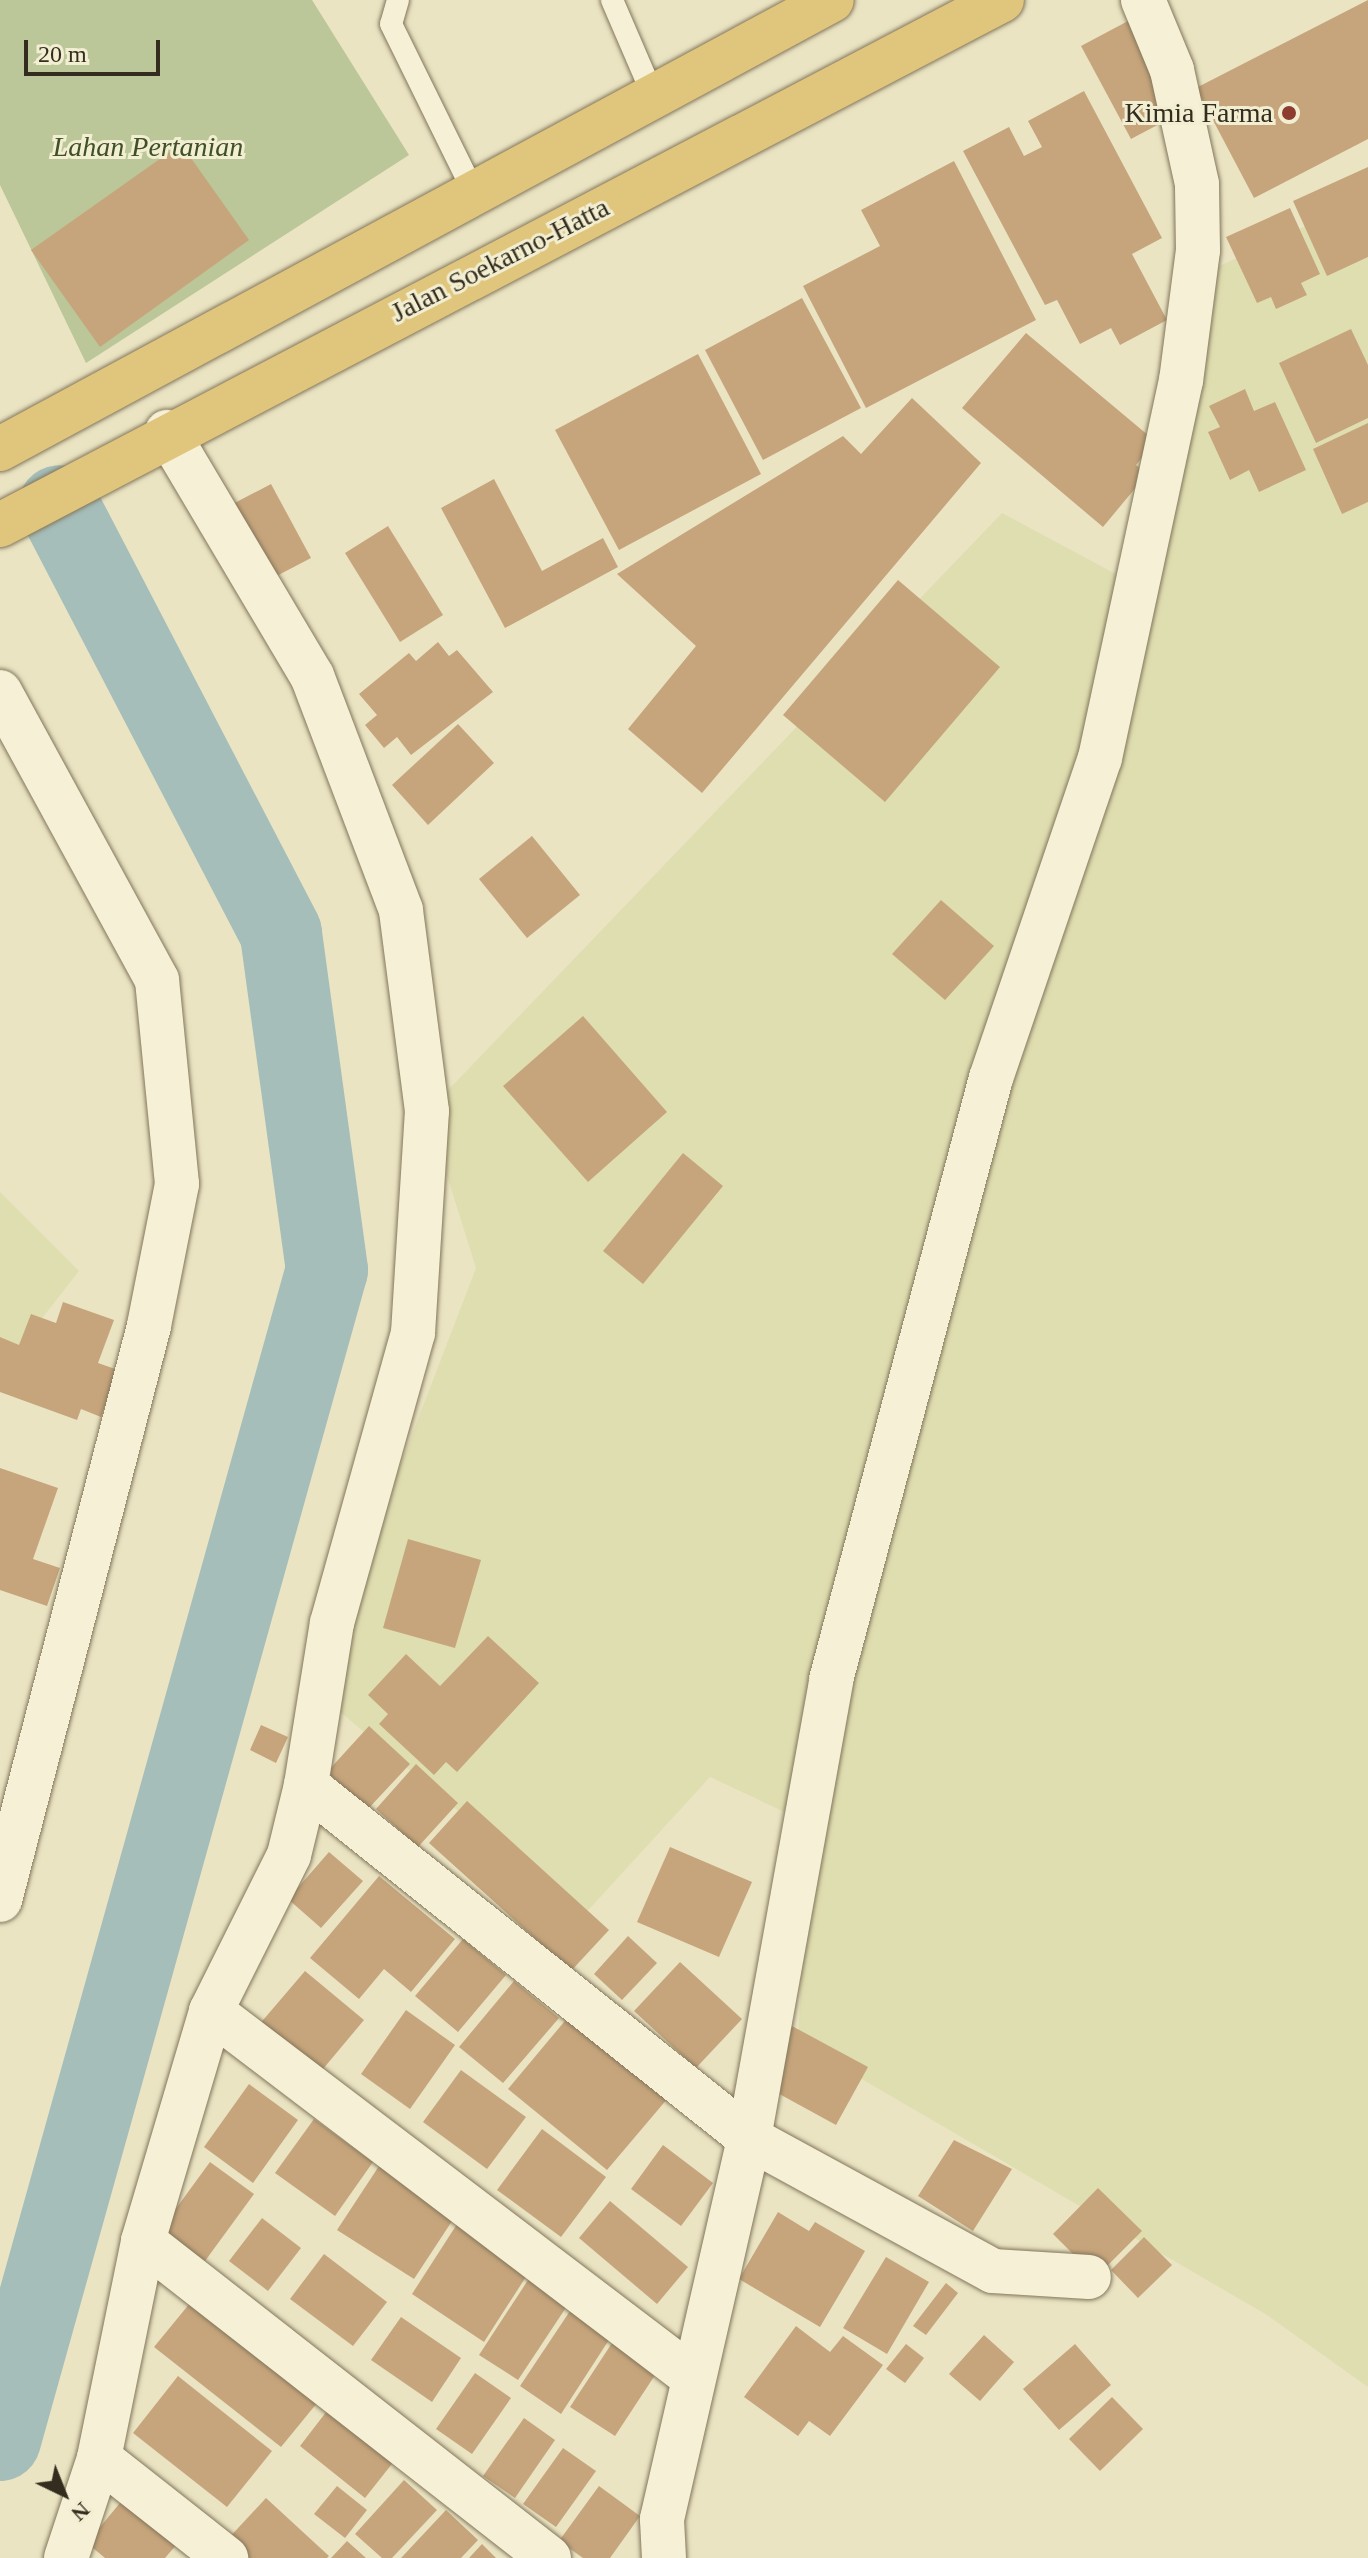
<!DOCTYPE html>
<style>
body{margin:0}
#map{position:relative;width:1368px;height:2558px;overflow:hidden;background:#eae4c3;font-family:Georgia,serif}
div>[style]{position:absolute}
.farmland>*{inset:0;background:#dfdeb1}
.green>*{inset:0;background:#bbc798}
.river>*{height:82px;margin:-41px;padding:0 41px;transform-origin:41px;border-radius:41px;background:#a5beba}
.building>*{inset:0;background:#c6a57c}
.roads{filter:drop-shadow(0 0 2px #83765b) drop-shadow(0 0 2px #83765b)}
.service>*{height:22px;margin:-11px;padding:0 11px;transform-origin:11px;border-radius:11px;background:#f6f1d6}
.minor>*{height:44px;margin:-22px;padding:0 22px;transform-origin:22px;border-radius:22px;background:#f6f1d6}
.trunk>*{height:44px;margin:-22px;padding:0 22px;transform-origin:22px;border-radius:22px;background:#e0c67c}
.dots>*{width:22px;height:22px;translate:-50% -50%;box-sizing:border-box;border:4px solid #f2eed2;border-radius:50%}
span{translate:-50% -50%;white-space:nowrap;text-align:center;line-height:1.15;-webkit-text-stroke:6px #f2eed2;paint-order:stroke}
.poi-label{font-size:28px;color:#342c1e}
.right{translate:-100% -50%;text-align:right}
.park-label{font-size:28px;color:#3f4f26;font-style:italic}
.street-label{font-size:28px;color:#342c1e}
.north{position:absolute;left:24px;top:2454px;width:80px;height:80px;-webkit-text-stroke:6px #f2eed2;paint-order:stroke;rotate:137deg;font-size:22px;font-weight:700;line-height:32px;text-align:center;color:#342c1e}
.north::after{content:'';display:block;margin:auto;width:28px;height:36px;background:#342c1e;clip-path:polygon(50% 0,100% 100%,50% 72%,0 100%)}
.scale{position:absolute;left:24px;top:40px;width:136px;height:36px;box-sizing:border-box;border:4px solid #342c1e;border-top:0;padding-left:10px;font-size:24px;line-height:28px;white-space:nowrap;color:#342c1e;-webkit-text-stroke:6px #f2eed2;paint-order:stroke}
</style>
<div id="map">
<div class="farmland">
<div style="clip-path:polygon(1368px 197px,1368px 2387px,1267px 2315px,798px 2042px,808px 1823px,710px 1777px,583px 1916px,314px 1690px,476px 1268px,427px 1112px,1002px 513px,1127px 580px,1183px 283px)"></div>
<div style="clip-path:polygon(0 1192px,79px 1271px,0 1372px)"></div>
</div>
<div class="green">
<div style="clip-path:polygon(0 0,312px 0,409px 155px,86px 363px,0 185px)"></div>
</div>
<div class="river">
<div style="left:0;top:2440px;width:1215px;rotate:-74.39deg"></div>
<div style="left:327px;top:1270px;width:340px;rotate:-97.8deg"></div>
<div style="left:281px;top:933px;width:481px;rotate:-117.5deg"></div>
</div>
<div class="building">
<div style="clip-path:polygon(1368px 0,1368px 139px,1254px 198px,1196px 88px)"></div>
<div style="clip-path:polygon(1128px 21px,1180px 113px,1131px 139px,1081px 46px)"></div>
<div style="clip-path:polygon(1084px 91px,1162px 238px,1132px 254px,1167px 320px,1120px 345px,1111px 328px,1080px 344px,1057px 300px,1045px 305px,963px 151px,1009px 127px,1024px 156px,1042px 147px,1028px 121px)"></div>
<div style="clip-path:polygon(181px 144px,249px 240px,100px 347px,31px 250px)"></div>
<div style="clip-path:polygon(954px 161px,1036px 320px,866px 408px,803px 286px,880px 246px,861px 210px)"></div>
<div style="clip-path:polygon(1368px 167px,1368px 257px,1327px 276px,1293px 201px)"></div>
<div style="clip-path:polygon(1290px 208px,1320px 274px,1301px 283px,1307px 295px,1276px 309px,1271px 297px,1257px 303px,1226px 237px)"></div>
<div style="clip-path:polygon(802px 298px,861px 408px,763px 460px,705px 350px)"></div>
<div style="clip-path:polygon(1351px 329px,1368px 365px,1368px 418px,1316px 443px,1279px 363px)"></div>
<div style="clip-path:polygon(1026px 333px,1155px 441px,1136px 465px,1147px 474px,1103px 527px,962px 408px)"></div>
<div style="clip-path:polygon(698px 354px,761px 474px,619px 550px,555px 430px)"></div>
<div style="clip-path:polygon(1245px 389px,1254px 411px,1275px 402px,1306px 470px,1259px 492px,1249px 470px,1230px 480px,1208px 432px,1220px 427px,1209px 406px)"></div>
<div style="clip-path:polygon(912px 398px,981px 463px,702px 793px,628px 729px,696px 646px,617px 574px,843px 436px,861px 454px)"></div>
<div style="clip-path:polygon(1368px 423px,1368px 502px,1342px 514px,1313px 449px)"></div>
<div style="clip-path:polygon(494px 479px,542px 571px,603px 538px,618px 567px,505px 628px,441px 508px)"></div>
<div style="clip-path:polygon(271px 484px,311px 558px,267px 581px,227px 507px)"></div>
<div style="clip-path:polygon(388px 526px,443px 615px,400px 642px,345px 553px)"></div>
<div style="clip-path:polygon(898px 580px,1000px 667px,885px 802px,783px 715px)"></div>
<div style="clip-path:polygon(438px 642px,449px 656px,457px 650px,493px 692px,411px 755px,397px 737px,384px 748px,365px 725px,377px 715px,359px 694px,409px 653px,416px 661px)"></div>
<div style="clip-path:polygon(458px 724px,494px 763px,428px 825px,392px 785px)"></div>
<div style="clip-path:polygon(532px 836px,580px 895px,527px 938px,479px 879px)"></div>
<div style="clip-path:polygon(941px 900px,994px 946px,945px 1000px,892px 954px)"></div>
<div style="clip-path:polygon(583px 1016px,667px 1112px,588px 1182px,503px 1086px)"></div>
<div style="clip-path:polygon(683px 1153px,723px 1186px,643px 1284px,603px 1251px)"></div>
<div style="clip-path:polygon(63px 1302px,114px 1320px,98px 1363px,118px 1370px,101px 1417px,81px 1409px,77px 1420px,0 1392px,0 1337px,19px 1345px,31px 1314px,56px 1323px)"></div>
<div style="clip-path:polygon(0 1468px,58px 1488px,33px 1559px,60px 1568px,47px 1606px,0 1590px)"></div>
<div style="clip-path:polygon(408px 1539px,481px 1560px,455px 1648px,383px 1628px)"></div>
<div style="clip-path:polygon(488px 1636px,539px 1683px,457px 1772px,446px 1762px,434px 1775px,379px 1724px,388px 1714px,368px 1695px,406px 1654px,440px 1686px)"></div>
<div style="clip-path:polygon(261px 1725px,288px 1737px,276px 1763px,250px 1750px)"></div>
<div style="clip-path:polygon(369px 1726px,410px 1764px,368px 1809px,327px 1772px)"></div>
<div style="clip-path:polygon(416px 1764px,458px 1803px,418px 1847px,376px 1809px)"></div>
<div style="clip-path:polygon(467px 1801px,609px 1930px,571px 1971px,429px 1843px)"></div>
<div style="clip-path:polygon(670px 1847px,752px 1882px,719px 1957px,637px 1922px)"></div>
<div style="clip-path:polygon(329px 1852px,363px 1881px,321px 1928px,288px 1899px)"></div>
<div style="clip-path:polygon(379px 1876px,455px 1939px,411px 1992px,384px 1969px,359px 1999px,310px 1958px)"></div>
<div style="clip-path:polygon(628px 1936px,657px 1963px,622px 2000px,594px 1974px)"></div>
<div style="clip-path:polygon(463px 1939px,506px 1975px,458px 2032px,415px 1996px)"></div>
<div style="clip-path:polygon(680px 1962px,742px 2019px,696px 2068px,634px 2011px)"></div>
<div style="clip-path:polygon(305px 1971px,364px 2020px,318px 2075px,258px 2026px)"></div>
<div style="clip-path:polygon(514px 1981px,559px 2018px,503px 2083px,459px 2047px)"></div>
<div style="clip-path:polygon(406px 2010px,455px 2045px,410px 2109px,361px 2074px)"></div>
<div style="clip-path:polygon(569px 2016px,668px 2098px,607px 2170px,508px 2089px)"></div>
<div style="clip-path:polygon(792px 2026px,868px 2067px,836px 2125px,761px 2084px)"></div>
<div style="clip-path:polygon(461px 2070px,526px 2117px,487px 2169px,423px 2122px)"></div>
<div style="clip-path:polygon(249px 2084px,298px 2120px,253px 2183px,204px 2147px)"></div>
<div style="clip-path:polygon(314px 2119px,373px 2162px,335px 2216px,275px 2173px)"></div>
<div style="clip-path:polygon(542px 2129px,606px 2177px,561px 2237px,497px 2190px)"></div>
<div style="clip-path:polygon(954px 2140px,1012px 2169px,973px 2231px,918px 2196px)"></div>
<div style="clip-path:polygon(663px 2145px,713px 2183px,681px 2226px,631px 2189px)"></div>
<div style="clip-path:polygon(210px 2162px,254px 2194px,205px 2261px,161px 2229px)"></div>
<div style="clip-path:polygon(379px 2166px,456px 2215px,414px 2279px,337px 2230px)"></div>
<div style="clip-path:polygon(1098px 2188px,1142px 2231px,1096px 2277px,1053px 2234px)"></div>
<div style="clip-path:polygon(610px 2201px,688px 2267px,657px 2304px,579px 2238px)"></div>
<div style="clip-path:polygon(778px 2212px,809px 2231px,815px 2222px,865px 2251px,820px 2327px,739px 2279px)"></div>
<div style="clip-path:polygon(262px 2218px,301px 2248px,268px 2291px,229px 2261px)"></div>
<div style="clip-path:polygon(459px 2221px,531px 2269px,484px 2342px,412px 2294px)"></div>
<div style="clip-path:polygon(1144px 2237px,1172px 2265px,1138px 2298px,1111px 2270px)"></div>
<div style="clip-path:polygon(324px 2254px,387px 2302px,353px 2346px,290px 2299px)"></div>
<div style="clip-path:polygon(886px 2257px,929px 2282px,887px 2354px,843px 2328px)"></div>
<div style="clip-path:polygon(532px 2274px,571px 2300px,518px 2380px,479px 2355px)"></div>
<div style="clip-path:polygon(946px 2283px,958px 2293px,926px 2335px,913px 2326px)"></div>
<div style="clip-path:polygon(195px 2297px,322px 2397px,281px 2447px,154px 2347px)"></div>
<div style="clip-path:polygon(576px 2302px,616px 2329px,561px 2414px,520px 2386px)"></div>
<div style="clip-path:polygon(401px 2317px,461px 2358px,432px 2402px,371px 2360px)"></div>
<div style="clip-path:polygon(796px 2326px,830px 2352px,843px 2336px,883px 2365px,830px 2436px,809px 2421px,798px 2436px,744px 2397px)"></div>
<div style="clip-path:polygon(984px 2335px,1014px 2362px,980px 2401px,949px 2374px)"></div>
<div style="clip-path:polygon(612px 2343px,657px 2372px,615px 2436px,570px 2407px)"></div>
<div style="clip-path:polygon(906px 2344px,924px 2358px,905px 2383px,886px 2369px)"></div>
<div style="clip-path:polygon(1075px 2344px,1111px 2385px,1059px 2430px,1023px 2389px)"></div>
<div style="clip-path:polygon(475px 2373px,511px 2398px,472px 2454px,436px 2429px)"></div>
<div style="clip-path:polygon(178px 2376px,272px 2451px,227px 2507px,133px 2433px)"></div>
<div style="clip-path:polygon(1112px 2397px,1143px 2429px,1100px 2471px,1069px 2439px)"></div>
<div style="clip-path:polygon(330px 2407px,395px 2460px,365px 2498px,300px 2446px)"></div>
<div style="clip-path:polygon(524px 2418px,555px 2440px,515px 2498px,483px 2476px)"></div>
<div style="clip-path:polygon(563px 2448px,596px 2471px,556px 2527px,523px 2504px)"></div>
<div style="clip-path:polygon(404px 2480px,437px 2510px,392px 2558px,382px 2558px,355px 2534px)"></div>
<div style="clip-path:polygon(337px 2486px,367px 2510px,345px 2538px,314px 2514px)"></div>
<div style="clip-path:polygon(599px 2486px,640px 2516px,610px 2558px,583px 2558px,559px 2541px)"></div>
<div style="clip-path:polygon(124px 2498px,178px 2543px,165px 2558px,105px 2558px,87px 2543px)"></div>
<div style="clip-path:polygon(266px 2498px,329px 2556px,327px 2558px,245px 2558px,226px 2541px)"></div>
<div style="clip-path:polygon(446px 2510px,478px 2540px,461px 2558px,401px 2558px)"></div>
<div style="clip-path:polygon(347px 2541px,366px 2558px,331px 2558px)"></div>
<div style="clip-path:polygon(482px 2544px,496px 2558px,469px 2558px)"></div>
</div>
<div class="roads">
<div class="service">
<div style="left:398px;top:0;width:25px;rotate:106deg"></div>
<div style="left:391px;top:24px;width:186px;rotate:63.8deg"></div>
<div style="left:612px;top:0;width:101px;rotate:66.7deg"></div>
</div>
<div class="minor">
<div style="left:0;top:692px;width:328px;rotate:61.4deg"></div>
<div style="left:157px;top:980px;width:205px;rotate:84.4deg"></div>
<div style="left:177px;top:1184px;width:145px;rotate:101.2deg"></div>
<div style="left:149px;top:1326px;width:593px;rotate:104.55deg"></div>
<div style="left:306px;top:1785px;width:566px;rotate:38.55deg"></div>
<div style="left:749px;top:2138px;width:278px;rotate:28.6deg"></div>
<div style="left:993px;top:2271px;width:96px;rotate:3.6deg"></div>
<div style="left:211px;top:2011px;width:602px;rotate:37.23deg"></div>
<div style="left:143px;top:2241px;width:515px;rotate:37.98deg"></div>
<div style="left:99px;top:2458px;width:162px;rotate:38.2deg"></div>
<div style="left:66px;top:2558px;width:105px;rotate:-71.7deg"></div>
<div style="left:99px;top:2458px;width:221px;rotate:-78.5deg"></div>
<div style="left:143px;top:2241px;width:240px;rotate:-73.5deg"></div>
<div style="left:211px;top:2011px;width:174px;rotate:-63.4deg"></div>
<div style="left:289px;top:1855px;width:72px;rotate:-76.3deg"></div>
<div style="left:306px;top:1785px;width:164px;rotate:-80.9deg"></div>
<div style="left:332px;top:1623px;width:301px;rotate:-74.4deg"></div>
<div style="left:413px;top:1333px;width:222px;rotate:-86.4deg"></div>
<div style="left:427px;top:1111px;width:203px;rotate:-97.4deg"></div>
<div style="left:401px;top:910px;width:250px;rotate:-110.8deg"></div>
<div style="left:312px;top:676px;width:284px;rotate:-120.7deg"></div>
<div style="left:664px;top:2558px;width:39px;rotate:-93deg"></div>
<div style="left:662px;top:2519px;width:391px;rotate:-77.1deg"></div>
<div style="left:749px;top:2138px;width:465px;rotate:-79.8deg"></div>
<div style="left:831px;top:1680px;width:623px;rotate:-75.12deg"></div>
<div style="left:991px;top:1078px;width:338px;rotate:-71.2deg"></div>
<div style="left:1100px;top:758px;width:386px;rotate:-77.9deg"></div>
<div style="left:1181px;top:381px;width:132px;rotate:-82.6deg"></div>
<div style="left:1198px;top:250px;width:66px;rotate:-90.9deg"></div>
<div style="left:1197px;top:184px;width:117px;rotate:-102.4deg"></div>
<div style="left:1172px;top:70px;width:76px;rotate:-112.5deg"></div>
</div>
<div class="trunk">
<div style="left:0;top:449px;width:945px;rotate:-28.35deg"></div>
<div style="left:0;top:525px;width:1131px;rotate:-27.65deg"></div>
</div>
</div>
<div class="dots">
<div style="left:1289px;top:113px;background:#8d3d30"></div>
</div>
<div class="poi-label">
<span class="right" style="left:1273px;top:113px">Kimia Farma</span>
</div>
<div class="park-label">
<span style="left:148px;top:147px">Lahan Pertanian</span>
</div>
<div class="street-label">
<span style="left:500px;top:260px;rotate:-27deg">Jalan Soekarno-Hatta</span>
</div>
<div class="north">N</div>
<div class="scale">20 m</div>
</div>
